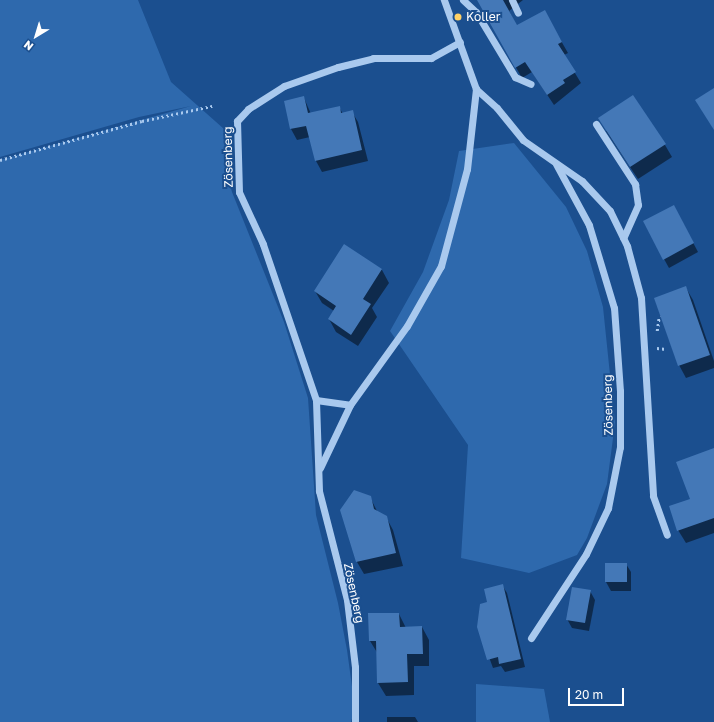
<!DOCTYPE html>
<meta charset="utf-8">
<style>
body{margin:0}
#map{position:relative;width:714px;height:722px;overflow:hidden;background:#1b4f8f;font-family:"Golos Text",sans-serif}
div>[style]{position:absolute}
.green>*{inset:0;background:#2e69ad}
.shadow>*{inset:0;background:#0007}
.building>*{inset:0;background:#4478b7}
.path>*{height:2.5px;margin-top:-1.25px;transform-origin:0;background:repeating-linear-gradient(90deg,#a9c9ee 0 2px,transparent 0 5px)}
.minor>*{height:7px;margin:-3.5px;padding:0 3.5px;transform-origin:3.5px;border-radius:3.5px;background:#a9c9ee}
.dots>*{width:11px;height:11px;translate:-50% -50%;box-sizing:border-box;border:2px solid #1b4f8f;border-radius:50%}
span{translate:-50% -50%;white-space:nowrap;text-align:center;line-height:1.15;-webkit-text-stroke:4px #1b4f8f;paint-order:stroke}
.poi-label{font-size:12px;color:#fff}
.left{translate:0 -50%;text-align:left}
.street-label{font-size:12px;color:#fff}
.north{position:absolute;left:16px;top:16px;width:40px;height:40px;-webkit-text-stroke:3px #1b4f8f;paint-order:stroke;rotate:218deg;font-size:11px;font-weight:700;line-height:16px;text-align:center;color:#fff}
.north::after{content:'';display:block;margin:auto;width:14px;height:18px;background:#fff;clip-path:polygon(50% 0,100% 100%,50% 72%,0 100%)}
.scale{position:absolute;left:568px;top:688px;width:56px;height:18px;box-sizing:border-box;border:2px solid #fff;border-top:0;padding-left:5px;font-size:12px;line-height:14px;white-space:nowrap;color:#fff;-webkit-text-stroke:3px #1b4f8f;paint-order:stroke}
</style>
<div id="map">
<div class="green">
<div style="clip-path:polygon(0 0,138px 0,171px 82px,224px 129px,226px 169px,232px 192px,284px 322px,308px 398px,316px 515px,338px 603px,347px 650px,355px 708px,351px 722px,0 722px,0 160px,191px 106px,139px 117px,0 157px)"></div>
<div style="clip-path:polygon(514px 143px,566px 207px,587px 251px,603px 307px,615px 423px,607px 484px,587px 538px,577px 555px,529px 573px,461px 558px,468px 445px,390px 331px,423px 272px,449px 200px,459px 151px)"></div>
<div style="clip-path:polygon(476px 684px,544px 689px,550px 722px,476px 722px)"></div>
</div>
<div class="shadow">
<div style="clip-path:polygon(478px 0,523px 0,509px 11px,517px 27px,544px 11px,568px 53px,564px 55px,581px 83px,554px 105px,532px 72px,522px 78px)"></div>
<div style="clip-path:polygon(304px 98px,311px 114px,339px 107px,343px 114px,352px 112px,358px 122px,368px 161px,322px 172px,316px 161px,310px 137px,297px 140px,291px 129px,285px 102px)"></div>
<div style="clip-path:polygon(606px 131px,665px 145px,672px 157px,638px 179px)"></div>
<div style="clip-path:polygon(678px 214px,698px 252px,669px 268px,664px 259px)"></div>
<div style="clip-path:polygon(344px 246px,382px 270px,389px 283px,372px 308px,377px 317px,358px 346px,336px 332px,329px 319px,334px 311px,322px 303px,315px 291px)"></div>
<div style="clip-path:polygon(686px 288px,693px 300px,714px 361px,714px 368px,686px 378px,679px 365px)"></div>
<div style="clip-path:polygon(714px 449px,714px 533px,686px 543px,678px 530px)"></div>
<div style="clip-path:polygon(370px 497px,378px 513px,386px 517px,393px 530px,403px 566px,364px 574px,357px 562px)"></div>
<div style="clip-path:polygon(606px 564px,626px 564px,631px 572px,631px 591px,611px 591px,606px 582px)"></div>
<div style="clip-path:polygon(502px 585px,507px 593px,525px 667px,505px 672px,501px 666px,493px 668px,478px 627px)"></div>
<div style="clip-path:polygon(590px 591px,595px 600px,589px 631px,572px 628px,567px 619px)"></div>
<div style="clip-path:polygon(399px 614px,406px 628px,422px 627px,429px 640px,429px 666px,414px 666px,414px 695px,386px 696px,378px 683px,378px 654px,370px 641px)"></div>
<div style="clip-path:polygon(387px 717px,415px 717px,418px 722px,387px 722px)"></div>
</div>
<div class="building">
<div style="clip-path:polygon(477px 0,503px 0,517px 25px,545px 10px,562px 42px,558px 44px,576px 72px,563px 80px,565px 83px,547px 95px,525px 62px,515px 68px)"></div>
<div style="clip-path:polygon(714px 88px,714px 130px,695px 100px)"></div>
<div style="clip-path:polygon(633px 95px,666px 144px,630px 167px,598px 118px)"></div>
<div style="clip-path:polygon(304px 96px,308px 113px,340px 106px,341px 113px,353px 110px,362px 150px,315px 161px,306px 126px,290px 129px,284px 101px)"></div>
<div style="clip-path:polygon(674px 205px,694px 243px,663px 260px,643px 221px)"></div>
<div style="clip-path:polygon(344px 244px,382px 269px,363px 299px,371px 304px,351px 335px,328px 319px,336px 306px,314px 291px)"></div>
<div style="clip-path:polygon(686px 286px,710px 355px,678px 366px,654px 298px)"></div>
<div style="clip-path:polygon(714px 448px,714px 518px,677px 531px,669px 506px,690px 499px,676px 462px)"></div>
<div style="clip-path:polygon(354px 490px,371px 496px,374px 509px,387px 516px,396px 553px,356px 562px,340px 510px)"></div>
<div style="clip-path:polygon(605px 563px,627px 563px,627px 582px,605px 582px)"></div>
<div style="clip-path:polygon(503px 584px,521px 659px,499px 664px,498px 657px,487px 660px,477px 627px,480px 604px,487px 602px,484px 589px)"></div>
<div style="clip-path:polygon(572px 587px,591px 590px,585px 623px,566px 620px)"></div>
<div style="clip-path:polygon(368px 613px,399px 613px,400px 627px,422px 626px,423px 654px,407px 654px,408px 682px,377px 683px,376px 641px,369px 641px)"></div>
</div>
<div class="path">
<div style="left:0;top:160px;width:147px;rotate:-15.4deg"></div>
<div style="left:142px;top:121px;width:72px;rotate:-12.1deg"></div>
<div style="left:657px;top:331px;width:15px;rotate:-82deg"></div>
<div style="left:657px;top:348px;width:9px;rotate:6deg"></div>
</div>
<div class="minor">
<div style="left:463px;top:0;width:18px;rotate:43deg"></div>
<div style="left:476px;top:12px;width:76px;rotate:59deg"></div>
<div style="left:515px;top:77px;width:17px;rotate:24deg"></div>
<div style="left:512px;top:0;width:14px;rotate:65deg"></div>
<div style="left:476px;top:89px;width:28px;rotate:42deg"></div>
<div style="left:497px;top:108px;width:41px;rotate:50.9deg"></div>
<div style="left:523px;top:140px;width:72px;rotate:34.8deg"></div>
<div style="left:582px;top:181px;width:41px;rotate:47deg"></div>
<div style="left:610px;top:211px;width:39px;rotate:64deg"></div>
<div style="left:627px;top:246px;width:54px;rotate:74.9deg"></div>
<div style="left:641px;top:298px;width:198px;rotate:86.5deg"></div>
<div style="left:653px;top:496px;width:41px;rotate:70.3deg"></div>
<div style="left:596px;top:124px;width:72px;rotate:57deg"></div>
<div style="left:635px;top:184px;width:21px;rotate:82deg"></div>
<div style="left:638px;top:205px;width:36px;rotate:114deg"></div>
<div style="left:316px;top:400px;width:34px;rotate:8deg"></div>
<div style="left:320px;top:468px;width:70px;rotate:-64.5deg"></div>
<div style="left:350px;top:405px;width:97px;rotate:-54.2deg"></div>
<div style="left:407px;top:326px;width:69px;rotate:-60.5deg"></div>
<div style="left:441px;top:266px;width:100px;rotate:-75deg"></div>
<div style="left:467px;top:169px;width:81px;rotate:-83.6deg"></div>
<div style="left:476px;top:89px;width:95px;rotate:-109.8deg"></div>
<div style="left:531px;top:638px;width:100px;rotate:-56.8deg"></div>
<div style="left:586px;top:554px;width:51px;rotate:-64.4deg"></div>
<div style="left:608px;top:508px;width:62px;rotate:-78.9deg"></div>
<div style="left:620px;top:447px;width:56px;rotate:-90deg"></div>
<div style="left:620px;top:391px;width:83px;rotate:-94.1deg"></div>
<div style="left:614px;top:308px;width:87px;rotate:-106.8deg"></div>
<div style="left:589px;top:225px;width:69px;rotate:-118.4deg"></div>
<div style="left:355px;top:722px;width:55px;rotate:-90deg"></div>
<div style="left:355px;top:667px;width:67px;rotate:-96.8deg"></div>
<div style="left:347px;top:600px;width:113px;rotate:-104.4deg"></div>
<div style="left:319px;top:491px;width:91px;rotate:-91.9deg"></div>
<div style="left:316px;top:400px;width:165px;rotate:-108.8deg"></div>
<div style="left:263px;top:244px;width:57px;rotate:-114.8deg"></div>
<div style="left:239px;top:192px;width:71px;rotate:-91.6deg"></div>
<div style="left:237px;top:121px;width:16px;rotate:-47deg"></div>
<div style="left:248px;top:109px;width:43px;rotate:-32.6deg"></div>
<div style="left:284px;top:86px;width:57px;rotate:-19.4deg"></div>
<div style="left:338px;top:67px;width:36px;rotate:-14deg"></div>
<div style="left:373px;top:58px;width:58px"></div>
<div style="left:431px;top:58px;width:33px;rotate:-29deg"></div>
</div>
<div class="dots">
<div style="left:458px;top:17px;background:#ffd166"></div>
</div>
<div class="poi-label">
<span class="left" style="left:466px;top:17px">Koller</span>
</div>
<div class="street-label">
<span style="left:228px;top:157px;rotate:-91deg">Zösenberg</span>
<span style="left:608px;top:405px;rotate:-91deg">Zösenberg</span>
<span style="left:354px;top:593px;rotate:78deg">Zösenberg</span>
</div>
<div class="north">N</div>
<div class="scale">20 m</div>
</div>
